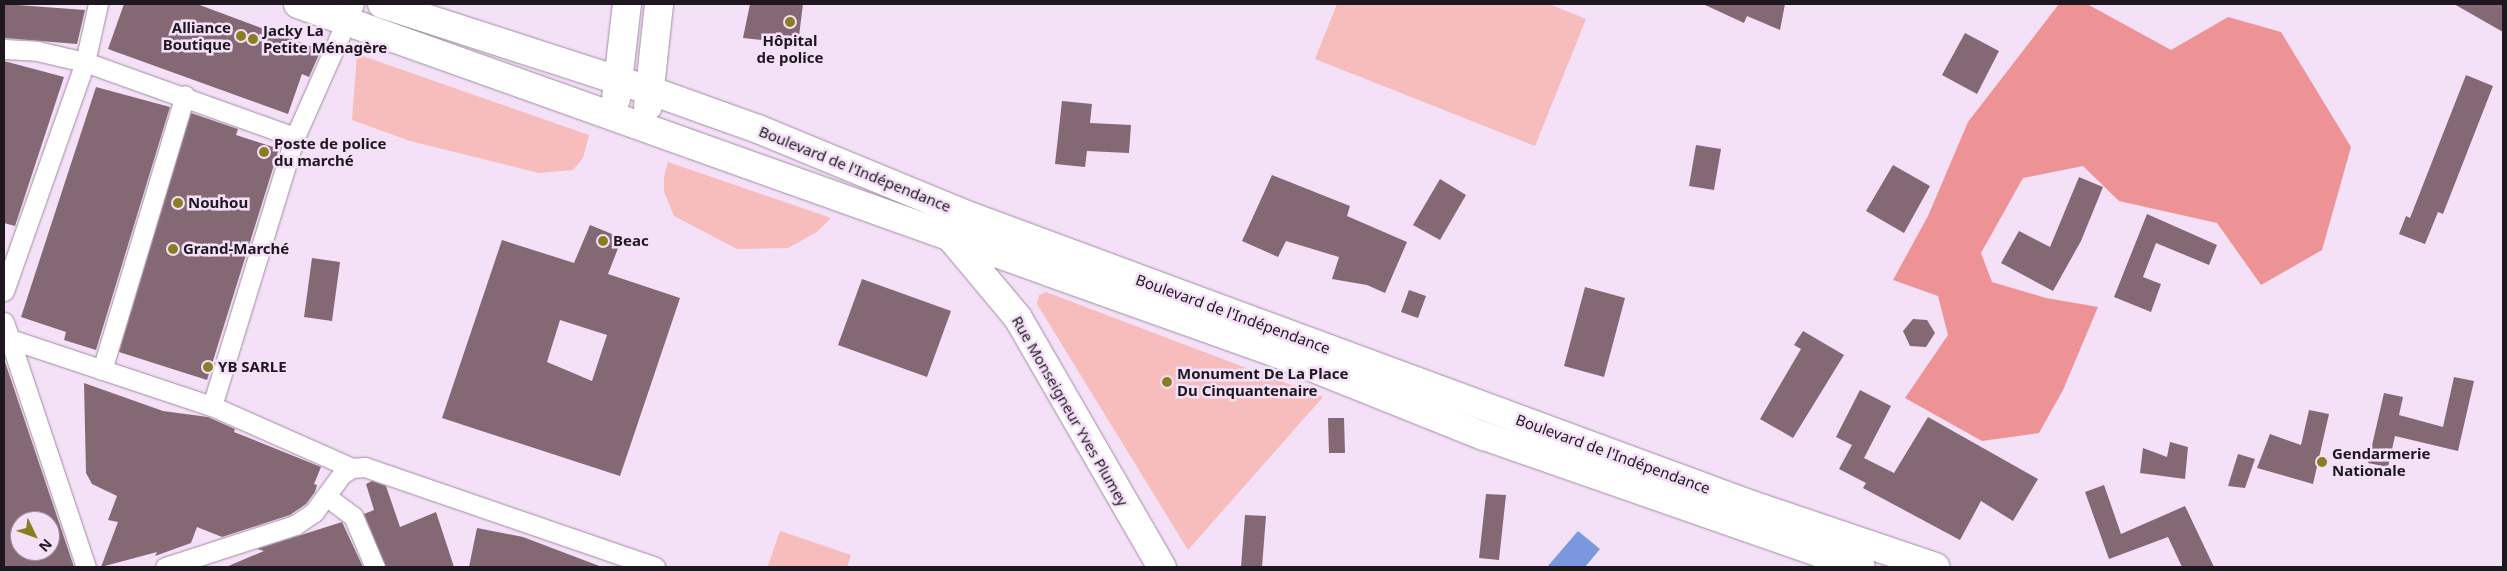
<!DOCTYPE html>
<meta charset="utf-8">
<style>
body{margin:0}
#map{position:relative;width:2507px;height:571px;overflow:hidden;background:#f4e0f7;font-family:"Noto Sans",sans-serif}
div>[style]{position:absolute}
.green>*{inset:0;background:#f7bdbd}
.forest>*{inset:0;background:#ed9395}
.water>*{inset:0;background:#7b98de}
.building>*{inset:0;background:#846975}
.roads{filter:drop-shadow(0 0 1px #a08da2) drop-shadow(0 0 1px #a08da2)}
.street>*{height:19px;margin:-9.5px;padding:0 9.5px;transform-origin:9.5px;border-radius:9.5px;background:#fff}
.secondary>*{height:28px;margin:-14px;padding:0 14px;transform-origin:14px;border-radius:14px;background:#fff}
.dots>*{width:14px;height:14px;translate:-50% -50%;box-sizing:border-box;border:2px solid #f4e0f7;border-radius:50%}
span{translate:-50% -50%;white-space:nowrap;text-align:center;line-height:1.15;-webkit-text-stroke:5px #f4e0f7;paint-order:stroke}
.poi-label{font-size:15px;color:#1e171f;font-weight:700}
.right{translate:-100% -50%;text-align:right}
.left{translate:0 -50%;text-align:left}
.street-label{font-size:15px;color:#1e171f}
.frame{position:absolute;inset:0;border:5px solid #1e171f;pointer-events:none}
.north{position:absolute;left:10px;top:511px;width:50px;height:50px;box-sizing:border-box;background:#f4e0f7;border:1px solid #9e90a1;border-radius:50%;rotate:132deg;font-size:14px;font-weight:700;line-height:20px;text-align:center;color:#1e171f}
.north::after{content:'';display:block;margin:auto;width:18px;height:22px;background:#8a7e25;clip-path:polygon(50% 0,100% 100%,50% 72%,0 100%)}
</style>
<div id="map">
<div class="green">
<div style="clip-path:polygon(1337px 4px,1549px 4px,1586px 19px,1535px 146px,1315px 59px)"></div>
<div style="clip-path:polygon(357px 54px,589px 135px,583px 158px,573px 170px,539px 173px,410px 141px,352px 120px)"></div>
<div style="clip-path:polygon(668px 162px,831px 218px,817px 232px,788px 248px,737px 249px,674px 216px,664px 192px,664px 176px)"></div>
<div style="clip-path:polygon(1046px 292px,1323px 397px,1188px 550px,1037px 304px,1039px 295px)"></div>
<div style="clip-path:polygon(780px 531px,851px 555px,847px 567px,768px 566px)"></div>
</div>
<div class="forest">
<div style="clip-path:polygon(2059px 4px,2087px 4px,2171px 50px,2228px 17px,2281px 32px,2351px 147px,2322px 250px,2261px 285px,2217px 223px,2119px 201px,2083px 166px,2023px 178px,1981px 253px,1992px 282px,2046px 298px,2098px 307px,2063px 390px,2039px 433px,1982px 441px,1905px 398px,1948px 335px,1938px 296px,1893px 280px,1928px 216px,1968px 122px)"></div>
</div>
<div class="water">
<div style="clip-path:polygon(1578px 531px,1600px 549px,1585px 567px,1547px 567px)"></div>
</div>
<div class="building">
<div style="clip-path:polygon(4px 4px,85px 10px,77px 44px,4px 38px)"></div>
<div style="clip-path:polygon(124px 4px,197px 4px,321px 50px,309px 77px,302px 74px,288px 114px,108px 49px)"></div>
<div style="clip-path:polygon(750px 4px,803px 4px,798px 44px,743px 38px)"></div>
<div style="clip-path:polygon(1703px 4px,1785px 4px,1780px 30px,1747px 16px,1744px 23px)"></div>
<div style="clip-path:polygon(2454px 4px,2503px 4px,2503px 32px)"></div>
<div style="clip-path:polygon(1965px 33px,1999px 51px,1977px 94px,1942px 75px)"></div>
<div style="clip-path:polygon(4px 61px,64px 77px,15px 226px,4px 223px)"></div>
<div style="clip-path:polygon(2466px 75px,2493px 86px,2443px 214px,2438px 212px,2425px 244px,2399px 234px,2406px 216px,2410px 218px)"></div>
<div style="clip-path:polygon(96px 87px,170px 107px,96px 350px,64px 340px,66px 332px,21px 317px)"></div>
<div style="clip-path:polygon(1062px 101px,1092px 104px,1090px 123px,1131px 125px,1129px 153px,1087px 151px,1085px 167px,1055px 164px)"></div>
<div style="clip-path:polygon(191px 113px,238px 129px,236px 135px,279px 149px,207px 380px,119px 352px)"></div>
<div style="clip-path:polygon(1696px 145px,1721px 149px,1714px 190px,1689px 186px)"></div>
<div style="clip-path:polygon(1893px 165px,1930px 186px,1904px 233px,1866px 211px)"></div>
<div style="clip-path:polygon(1272px 175px,1350px 206px,1347px 216px,1407px 242px,1385px 293px,1367px 285px,1332px 279px,1339px 257px,1286px 241px,1278px 257px,1242px 241px)"></div>
<div style="clip-path:polygon(2079px 177px,2103px 187px,2081px 241px,2053px 291px,2001px 263px,2019px 231px,2050px 247px)"></div>
<div style="clip-path:polygon(1440px 179px,1466px 195px,1440px 240px,1413px 225px)"></div>
<div style="clip-path:polygon(2147px 214px,2217px 245px,2209px 265px,2156px 243px,2143px 277px,2161px 284px,2151px 312px,2114px 297px)"></div>
<div style="clip-path:polygon(evenodd,590px 225px,622px 238px,608px 274px,680px 298px,620px 476px,442px 418px,502px 240px,574px 263px,590px 225px,560px 320px,607px 335px,592px 381px,547px 362px,560px 320px)"></div>
<div style="clip-path:polygon(312px 258px,340px 262px,332px 321px,304px 317px)"></div>
<div style="clip-path:polygon(862px 279px,951px 311px,927px 377px,838px 345px)"></div>
<div style="clip-path:polygon(1585px 287px,1625px 298px,1604px 377px,1564px 366px)"></div>
<div style="clip-path:polygon(1409px 290px,1426px 296px,1418px 318px,1401px 312px)"></div>
<div style="clip-path:polygon(1913px 319px,1927px 320px,1935px 333px,1926px 347px,1910px 346px,1903px 331px)"></div>
<div style="clip-path:polygon(1803px 331px,1844px 355px,1793px 438px,1760px 419px,1801px 349px,1794px 345px)"></div>
<div style="clip-path:polygon(evenodd,4px 359px,74px 567px,4px 567px,4px 359px,20px 521px,50px 521px,50px 551px,20px 551px,20px 521px)"></div>
<div style="clip-path:polygon(2454px 377px,2474px 381px,2458px 451px,2395px 436px,2388px 467px,2368px 463px,2384px 393px,2403px 397px,2399px 415px,2443px 427px)"></div>
<div style="clip-path:polygon(84px 383px,163px 411px,208px 417px,235px 429px,234px 432px,321px 467px,314px 484px,317px 485px,315px 492px,306px 504px,290px 515px,222px 537px,197px 527px,191px 543px,155px 556px,157px 552px,101px 567px,118px 522px,108px 520px,117px 496px,92px 484px,86px 473px)"></div>
<div style="clip-path:polygon(1860px 390px,1891px 406px,1864px 458px,1894px 473px,1928px 417px,2038px 479px,2013px 521px,1981px 501px,1960px 540px,1863px 488px,1866px 483px,1839px 469px,1852px 445px,1836px 437px)"></div>
<div style="clip-path:polygon(2309px 410px,2329px 414px,2313px 484px,2257px 468px,2270px 434px,2301px 445px)"></div>
<div style="clip-path:polygon(1328px 418px,1344px 418px,1345px 453px,1329px 453px)"></div>
<div style="clip-path:polygon(2170px 442px,2188px 447px,2185px 479px,2140px 473px,2143px 448px,2167px 457px)"></div>
<div style="clip-path:polygon(2238px 454px,2255px 459px,2245px 488px,2228px 486px)"></div>
<div style="clip-path:polygon(372px 481px,386px 486px,400px 527px,436px 512px,454px 567px,386px 567px,364px 514px,374px 510px,366px 484px)"></div>
<div style="clip-path:polygon(2104px 485px,2121px 534px,2185px 506px,2214px 567px,2182px 567px,2168px 537px,2109px 559px,2085px 492px)"></div>
<div style="clip-path:polygon(1486px 494px,1506px 495px,1499px 560px,1479px 558px)"></div>
<div style="clip-path:polygon(1245px 515px,1266px 516px,1262px 567px,1241px 567px)"></div>
<div style="clip-path:polygon(342px 522px,363px 567px,226px 567px,264px 551px,257px 549px)"></div>
<div style="clip-path:polygon(477px 528px,523px 537px,602px 567px,469px 567px)"></div>
</div>
<div class="roads">
<div class="street">
<div style="left:4px;top:49px;width:33px;rotate:3deg"></div>
<div style="left:37px;top:51px;width:49px;rotate:12.9deg"></div>
<div style="left:85px;top:62px;width:223px;rotate:19.7deg"></div>
<div style="left:4px;top:291px;width:243px;rotate:-70.5deg"></div>
<div style="left:85px;top:62px;width:59px;rotate:-77.4deg"></div>
<div style="left:4px;top:322px;width:258px;rotate:71.5deg"></div>
<div style="left:4px;top:337px;width:219px;rotate:18.4deg"></div>
<div style="left:212px;top:406px;width:153px;rotate:23.9deg"></div>
<div style="left:102px;top:370px;width:287px;rotate:-73.2deg"></div>
<div style="left:212px;top:406px;width:282px;rotate:-72.9deg"></div>
<div style="left:295px;top:137px;width:145px;rotate:-66.1deg"></div>
<div style="left:326px;top:496px;width:34px;rotate:37deg"></div>
<div style="left:353px;top:516px;width:56px;rotate:66.7deg"></div>
<div style="left:165px;top:567px;width:137px;rotate:-17.9deg"></div>
<div style="left:295px;top:525px;width:23px;rotate:-34deg"></div>
<div style="left:314px;top:512px;width:47px;rotate:-53.6deg"></div>
<div style="left:342px;top:474px;width:12px;rotate:-31deg"></div>
<div style="left:352px;top:468px;width:13px;rotate:-4deg"></div>
<div style="left:365px;top:467px;width:307px;rotate:19deg"></div>
</div>
<div class="secondary">
<div style="left:298px;top:4px;width:1038px;rotate:19.64deg"></div>
<div style="left:1276px;top:353px;width:224px;rotate:21.8deg"></div>
<div style="left:1484px;top:436px;width:399px;rotate:19.2deg"></div>
<div style="left:382px;top:4px;width:281px;rotate:17.9deg"></div>
<div style="left:649px;top:90px;width:116px;rotate:19.7deg"></div>
<div style="left:758px;top:129px;width:231px;rotate:22.4deg"></div>
<div style="left:972px;top:217px;width:825px;rotate:20.28deg"></div>
<div style="left:1746px;top:503px;width:200px;rotate:18.7deg"></div>
<div style="left:616px;top:99px;width:96px;rotate:-83.4deg"></div>
<div style="left:648px;top:106px;width:103px;rotate:-83.8deg"></div>
<div style="left:952px;top:239px;width:103px;rotate:50.1deg"></div>
<div style="left:1018px;top:318px;width:288px;rotate:60deg"></div>
</div>
</div>
<div class="dots">
<div style="left:790px;top:22px;background:#8a7e25"></div>
<div style="left:241px;top:36px;background:#8a7e25"></div>
<div style="left:253px;top:39px;background:#8a7e25"></div>
<div style="left:264px;top:152px;background:#8a7e25"></div>
<div style="left:178px;top:203px;background:#8a7e25"></div>
<div style="left:603px;top:241px;background:#8a7e25"></div>
<div style="left:173px;top:249px;background:#8a7e25"></div>
<div style="left:208px;top:367px;background:#8a7e25"></div>
<div style="left:1167px;top:382px;background:#8a7e25"></div>
<div style="left:2322px;top:462px;background:#8a7e25"></div>
</div>
<div class="poi-label">
<span class="right" style="left:231px;top:36px">Alliance<br>Boutique</span>
<span class="left" style="left:263px;top:39px">Jacky La<br>Petite Ménagère</span>
<span style="left:790px;top:49px">Hôpital<br>de police</span>
<span class="left" style="left:274px;top:152px">Poste de police<br>du marché</span>
<span class="left" style="left:188px;top:203px">Nouhou</span>
<span class="left" style="left:613px;top:241px">Beac</span>
<span class="left" style="left:183px;top:249px">Grand-Marché</span>
<span class="left" style="left:218px;top:367px">YB SARLE</span>
<span class="left" style="left:1177px;top:382px">Monument De La Place<br>Du Cinquantenaire</span>
<span class="left" style="left:2332px;top:462px">Gendarmerie<br>Nationale</span>
</div>
<div class="street-label">
<span style="left:855px;top:169px;rotate:22deg">Boulevard de l'Indépendance</span>
<span style="left:1233px;top:314px;rotate:20deg">Boulevard de l'Indépendance</span>
<span style="left:1070px;top:411px;rotate:60deg">Rue Monseigneur Yves Plumey</span>
<span style="left:1613px;top:454px;rotate:20deg">Boulevard de l'Indépendance</span>
</div>
<div class="frame"></div>
<div class="north">N</div>
</div>
